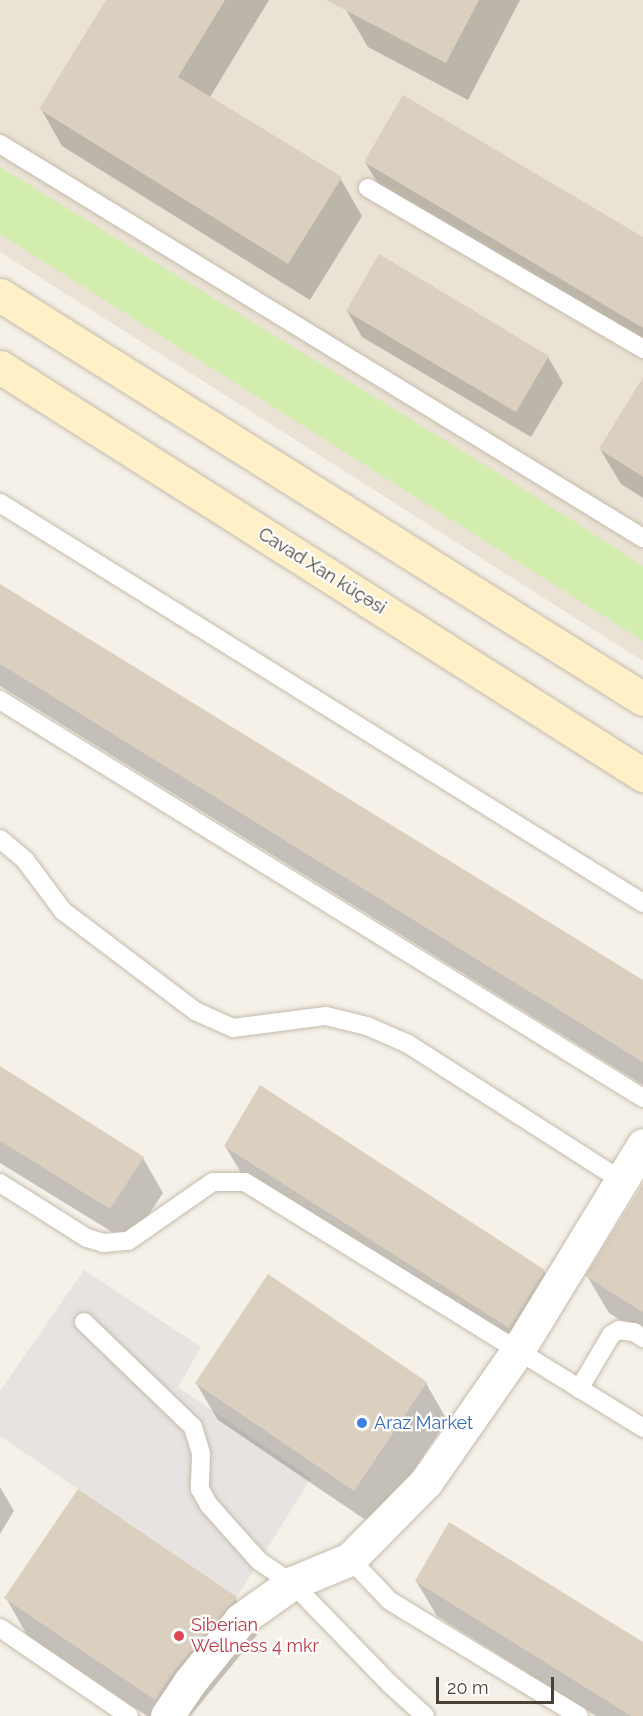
<!DOCTYPE html>
<meta charset="utf-8">
<style>
body{margin:0}
#map{position:relative;width:643px;height:1716px;overflow:hidden;background:#f5f1e8;font-family:Raleway,sans-serif}
div>[style]{position:absolute}
.residential>*{inset:0;background:#eae3d5}
.green>*{inset:0;background:#d2edad}
.parking>*{inset:0;background:#e6e3e0}
.shadow>*{inset:0;background:#0003}
.building>*{inset:0;background:#dbcfbf}
.roads{filter:drop-shadow(0 0 2px #c5bbac) drop-shadow(0 0 2px #c5bbac)}
.lane>*{height:18px;margin:-9px;padding:0 9px;transform-origin:9px;border-radius:9px;background:#fff}
.street>*{height:33px;margin:-16.5px;padding:0 16.5px;transform-origin:16.5px;border-radius:16.5px;background:#fff}
.secondary>*{height:33px;margin:-16.5px;padding:0 16.5px;transform-origin:16.5px;border-radius:16.5px;background:#fff0c8}
.dots>*{width:16px;height:16px;translate:-50% -50%;box-sizing:border-box;border:3px solid #fff;border-radius:50%}
span{translate:-50% -50%;white-space:nowrap;text-align:center;line-height:1.15;-webkit-text-stroke:4.5px #fff;paint-order:stroke}
.street-label{font-size:18px;color:#494136}
.shop-label{font-size:18px;color:#366cbe}
.left{translate:0 -50%;text-align:left}
.health-label{font-size:18px;color:#be3a42}
.scale{position:absolute;left:436px;top:1677px;width:118px;height:27px;box-sizing:border-box;border:3px solid #494136;border-top:0;padding-left:8px;font-size:18px;line-height:21px;white-space:nowrap;color:#494136;-webkit-text-stroke:4px #fff;paint-order:stroke}
</style>
<div id="map">
<div class="residential">
<div style="clip-path:polygon(0 0,643px 0,643px 661px,0 252px)"></div>
</div>
<div class="green">
<div style="clip-path:polygon(0 167px,506px 478px,643px 566px,643px 641px,0 234px)"></div>
</div>
<div class="parking">
<div style="clip-path:polygon(84px 1270px,201px 1347px,178px 1387px,311px 1478px,237px 1597px,0 1436px,0 1391px)"></div>
</div>
<div class="shadow">
<div style="clip-path:polygon(108px 0,269px 0,210px 97px,340px 178px,362px 216px,310px 300px,62px 146px,41px 109px)"></div>
<div style="clip-path:polygon(351px 0,520px 0,468px 100px,368px 47px,346px 10px)"></div>
<div style="clip-path:polygon(365px 162px,643px 239px,643px 350px,386px 197px)"></div>
<div style="clip-path:polygon(347px 311px,548px 357px,563px 383px,531px 437px,362px 337px)"></div>
<div style="clip-path:polygon(643px 383px,643px 498px,621px 484px,600px 449px)"></div>
<div style="clip-path:polygon(0 586px,643px 982px,643px 1085px,0 686px)"></div>
<div style="clip-path:polygon(0 1068px,143px 1158px,163px 1193px,130px 1243px,0 1163px)"></div>
<div style="clip-path:polygon(225px 1146px,544px 1271px,562px 1301px,527px 1358px,243px 1176px)"></div>
<div style="clip-path:polygon(643px 1187px,643px 1335px,609px 1313px,587px 1276px)"></div>
<div style="clip-path:polygon(196px 1383px,426px 1383px,447px 1420px,376px 1527px,218px 1420px)"></div>
<div style="clip-path:polygon(0 1487px,14px 1511px,0 1534px)"></div>
<div style="clip-path:polygon(416px 1581px,643px 1644px,643px 1716px,596px 1716px,437px 1616px)"></div>
<div style="clip-path:polygon(6px 1598px,235px 1598px,257px 1635px,190px 1716px,147px 1716px,27px 1635px)"></div>
</div>
<div class="building">
<div style="clip-path:polygon(106px 0,225px 0,178px 77px,342px 177px,288px 264px,39px 109px)"></div>
<div style="clip-path:polygon(326px 0,479px 0,446px 63px)"></div>
<div style="clip-path:polygon(403px 95px,643px 237px,643px 328px,364px 162px)"></div>
<div style="clip-path:polygon(379px 254px,549px 356px,516px 412px,346px 311px)"></div>
<div style="clip-path:polygon(643px 377px,643px 477px,599px 449px)"></div>
<div style="clip-path:polygon(0 584px,643px 980px,643px 1062px,0 664px)"></div>
<div style="clip-path:polygon(0 1066px,144px 1157px,110px 1209px,0 1141px)"></div>
<div style="clip-path:polygon(260px 1085px,545px 1270px,509px 1328px,224px 1146px)"></div>
<div style="clip-path:polygon(643px 1184px,643px 1312px,585px 1276px)"></div>
<div style="clip-path:polygon(268px 1274px,427px 1382px,354px 1491px,195px 1383px)"></div>
<div style="clip-path:polygon(78px 1489px,237px 1597px,174px 1671px,155px 1700px,4px 1598px)"></div>
<div style="clip-path:polygon(449px 1522px,643px 1642px,643px 1716px,631px 1716px,415px 1581px)"></div>
</div>
<div class="roads">
<div class="lane">
<div style="left:0;top:144px;width:754px;rotate:31.5deg"></div>
<div style="left:368px;top:188px;width:319px;rotate:30.3deg"></div>
<div style="left:0;top:503px;width:757px;rotate:31.89deg"></div>
<div style="left:0;top:700px;width:756px;rotate:31.76deg"></div>
<div style="left:0;top:839px;width:33px;rotate:40deg"></div>
<div style="left:25px;top:860px;width:64px;rotate:53.3deg"></div>
<div style="left:63px;top:911px;width:166px;rotate:37.1deg"></div>
<div style="left:195px;top:1011px;width:42px;rotate:24.1deg"></div>
<div style="left:233px;top:1028px;width:94px;rotate:-7.4deg"></div>
<div style="left:326px;top:1016px;width:42px;rotate:13.7deg"></div>
<div style="left:367px;top:1026px;width:45px;rotate:23.7deg"></div>
<div style="left:408px;top:1044px;width:253px;rotate:32.6deg"></div>
<div style="left:0;top:1183px;width:103px;rotate:32.3deg"></div>
<div style="left:87px;top:1238px;width:17px;rotate:17deg"></div>
<div style="left:103px;top:1243px;width:25px;rotate:-5deg"></div>
<div style="left:128px;top:1241px;width:103px;rotate:-34.8deg"></div>
<div style="left:213px;top:1182px;width:32px"></div>
<div style="left:245px;top:1182px;width:468px;rotate:31.7deg"></div>
<div style="left:84px;top:1322px;width:151px;rotate:43.9deg"></div>
<div style="left:193px;top:1427px;width:28px;rotate:73deg"></div>
<div style="left:201px;top:1454px;width:35px;rotate:92deg"></div>
<div style="left:200px;top:1489px;width:18px;rotate:61deg"></div>
<div style="left:209px;top:1505px;width:75px;rotate:48.2deg"></div>
<div style="left:259px;top:1561px;width:40px;rotate:34deg"></div>
<div style="left:292px;top:1583px;width:141px;rotate:45.9deg"></div>
<div style="left:390px;top:1684px;width:47px;rotate:42.4deg"></div>
<div style="left:579px;top:1389px;width:63px;rotate:-59.3deg"></div>
<div style="left:611px;top:1335px;width:9px;rotate:-32deg"></div>
<div style="left:619px;top:1330px;width:15px;rotate:8deg"></div>
<div style="left:634px;top:1332px;width:11px;rotate:34deg"></div>
<div style="left:350px;top:1559px;width:58px;rotate:46.4deg"></div>
<div style="left:390px;top:1601px;width:221px;rotate:31.3deg"></div>
<div style="left:0;top:1628px;width:156px;rotate:34.3deg"></div>
</div>
<div class="street">
<div style="left:167px;top:1716px;width:40px;rotate:-56deg"></div>
<div style="left:189px;top:1683px;width:81px;rotate:-51deg"></div>
<div style="left:240px;top:1620px;width:64px;rotate:-35.4deg"></div>
<div style="left:292px;top:1583px;width:63px;rotate:-22.5deg"></div>
<div style="left:350px;top:1559px;width:108px;rotate:-45.4deg"></div>
<div style="left:426px;top:1482px;width:161px;rotate:-55.1deg"></div>
<div style="left:518px;top:1350px;width:240px;rotate:-58.6deg"></div>
</div>
<div class="secondary">
<div style="left:0;top:295px;width:759px;rotate:32.14deg"></div>
<div style="left:0;top:367px;width:762px;rotate:32.4deg"></div>
</div>
</div>
<div class="dots">
<div style="left:362px;top:1423px;background:#3f7fe0"></div>
<div style="left:179px;top:1636px;background:#e0444e"></div>
</div>
<div class="street-label">
<span style="left:322px;top:571px;rotate:32deg">Cavad Xan küçəsi</span>
</div>
<div class="shop-label">
<span class="left" style="left:374px;top:1423px">Araz Market</span>
</div>
<div class="health-label">
<span class="left" style="left:191px;top:1636px">Siberian<br>Wellness 4 mkr</span>
</div>
<div class="scale">20 m</div>
</div>
